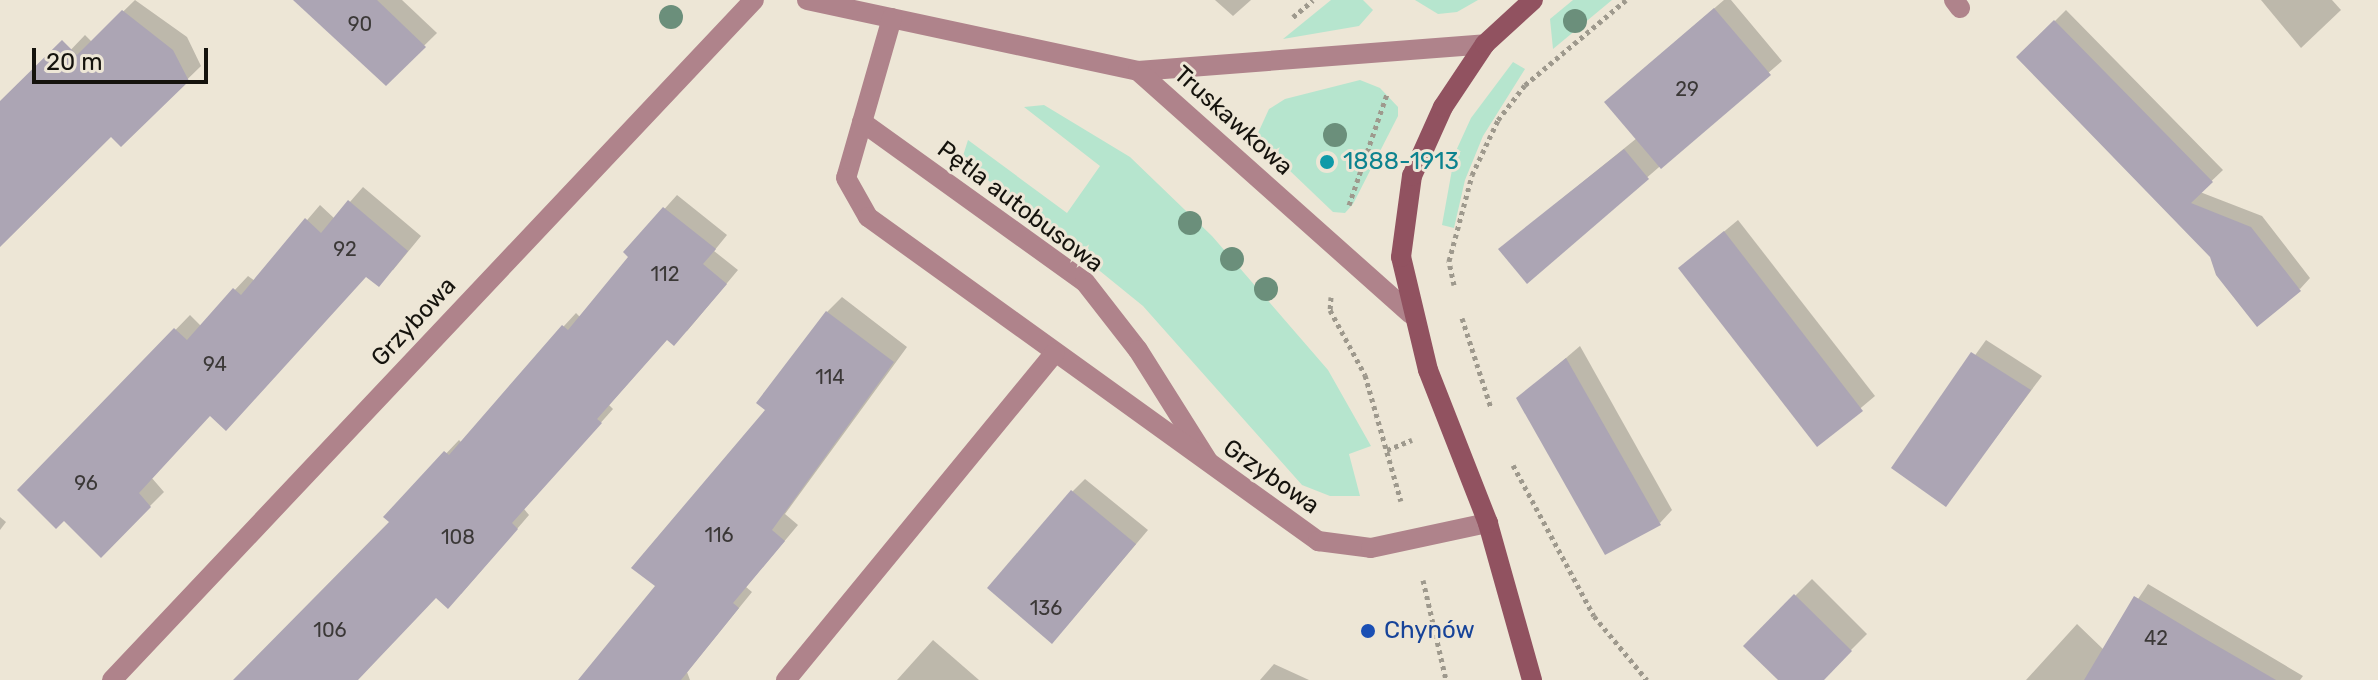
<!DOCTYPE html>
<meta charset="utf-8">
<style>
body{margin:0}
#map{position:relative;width:2378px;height:680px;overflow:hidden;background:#ede6d6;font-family:Rubik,sans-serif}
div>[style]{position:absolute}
.green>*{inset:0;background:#b6e5ce}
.shadow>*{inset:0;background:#0003}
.building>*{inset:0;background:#aca5b4}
.path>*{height:5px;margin-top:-2.5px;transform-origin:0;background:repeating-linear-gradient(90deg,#9e998d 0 4px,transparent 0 8px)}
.lane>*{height:20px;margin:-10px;padding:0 10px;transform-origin:10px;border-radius:10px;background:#af838b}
.street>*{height:20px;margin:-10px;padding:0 10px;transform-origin:10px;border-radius:10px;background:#af838b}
.secondary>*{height:20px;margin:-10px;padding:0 10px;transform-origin:10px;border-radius:10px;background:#915260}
.trees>*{width:24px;height:24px;margin:-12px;border-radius:50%;background:#6b8f7b}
.dots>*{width:22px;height:22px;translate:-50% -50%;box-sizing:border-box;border:4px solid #ede6d6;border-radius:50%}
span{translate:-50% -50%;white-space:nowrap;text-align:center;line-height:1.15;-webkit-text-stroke:6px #ede6d6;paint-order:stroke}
.number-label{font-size:20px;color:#3b3837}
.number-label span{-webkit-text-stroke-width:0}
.street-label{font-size:24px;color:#15130d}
.culture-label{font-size:24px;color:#0d838f}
.left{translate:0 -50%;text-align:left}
.transit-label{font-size:24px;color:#164399}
.scale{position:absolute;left:32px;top:48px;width:176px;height:36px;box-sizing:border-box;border:4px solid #15130d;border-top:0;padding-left:10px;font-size:24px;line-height:28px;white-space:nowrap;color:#15130d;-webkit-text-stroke:6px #ede6d6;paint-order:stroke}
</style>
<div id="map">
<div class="green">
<div style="clip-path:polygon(1331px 0,1363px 0,1373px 10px,1359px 26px,1283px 39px)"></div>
<div style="clip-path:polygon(1415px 0,1478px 0,1457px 12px,1438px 14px)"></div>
<div style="clip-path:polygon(1573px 0,1612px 0,1553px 49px,1550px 19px)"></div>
<div style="clip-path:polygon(1513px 62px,1525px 69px,1483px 136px,1465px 180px,1454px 228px,1442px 225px,1455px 153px,1471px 118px)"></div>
<div style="clip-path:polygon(1360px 80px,1380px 88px,1398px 107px,1398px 116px,1353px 204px,1345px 213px,1333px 212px,1261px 143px,1258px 133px,1269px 109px,1285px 99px)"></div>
<div style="clip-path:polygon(1044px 105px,1130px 157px,1212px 236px,1328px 370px,1371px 446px,1349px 454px,1360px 496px,1330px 496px,1302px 485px,1143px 306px,962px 159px,968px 140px,1067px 213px,1100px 166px,1024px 107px)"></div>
</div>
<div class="shadow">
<div style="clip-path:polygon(135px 0,187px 37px,201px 66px,121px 144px,111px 135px,0 245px,0 124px,85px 35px,92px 42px)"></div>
<div style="clip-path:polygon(296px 0,402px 0,437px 33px,386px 83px)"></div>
<div style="clip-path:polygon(1215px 0,1251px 0,1233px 16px)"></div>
<div style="clip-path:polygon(1724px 0,1731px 0,1782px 61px,1527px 281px,1500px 249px,1637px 138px,1620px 89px)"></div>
<div style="clip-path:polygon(2261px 0,2332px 0,2341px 10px,2301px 48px)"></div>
<div style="clip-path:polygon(2066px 10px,2223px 170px,2200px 192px,2262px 216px,2310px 278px,2300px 289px,2212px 256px,2019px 57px)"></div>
<div style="clip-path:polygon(363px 187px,421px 236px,393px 270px,366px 275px,210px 414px,151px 477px,164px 492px,101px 555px,64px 519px,20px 490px,190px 315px,201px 326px,248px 276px,255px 281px,320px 205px,335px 219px)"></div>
<div style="clip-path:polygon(677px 195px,727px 235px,714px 251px,738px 270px,687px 331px,668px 338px,609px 405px,613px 409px,524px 509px,529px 515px,461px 594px,436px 595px,350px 680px,273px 680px,392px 522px,386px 517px,459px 440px,462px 443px,564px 326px,576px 313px,581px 318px,631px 257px,626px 252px)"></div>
<div style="clip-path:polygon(1738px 220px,1875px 396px,1818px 444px,1680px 268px)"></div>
<div style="clip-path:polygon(842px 297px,907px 347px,785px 514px,798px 525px,746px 587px,752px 592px,687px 672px,690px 680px,580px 680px,657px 586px,827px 312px)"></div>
<div style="clip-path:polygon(1986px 340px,2042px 376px,1946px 504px,1894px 468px)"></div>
<div style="clip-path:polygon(1580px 346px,1672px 510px,1660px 523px,1519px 398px)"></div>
<div style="clip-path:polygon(1085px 479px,1148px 530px,1065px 628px,1072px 492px)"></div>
<div style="clip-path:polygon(0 517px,6px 522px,0 530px)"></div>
<div style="clip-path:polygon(1812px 579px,1867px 634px,1821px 680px,1781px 680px,1745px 646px)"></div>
<div style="clip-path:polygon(2148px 584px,2303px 676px,2300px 680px,2026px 680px,2077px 624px,2104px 650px)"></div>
<div style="clip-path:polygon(933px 640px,979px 680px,897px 680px)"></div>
<div style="clip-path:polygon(1274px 664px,1309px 680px,1260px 680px)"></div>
</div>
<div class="building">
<div style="clip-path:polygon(293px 0,377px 0,426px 47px,386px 86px)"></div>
<div style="clip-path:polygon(1714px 8px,1771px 75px,1661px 169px,1604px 102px)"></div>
<div style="clip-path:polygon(122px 10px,173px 50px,189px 81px,121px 147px,111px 137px,0 247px,0 101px,62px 40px,77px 55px)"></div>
<div style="clip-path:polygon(2054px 20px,2213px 182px,2191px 203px,2251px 227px,2301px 291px,2257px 327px,2216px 275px,2210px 257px,2016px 57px)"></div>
<div style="clip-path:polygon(1624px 149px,1649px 179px,1527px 284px,1498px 249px)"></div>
<div style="clip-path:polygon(348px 200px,408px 251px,379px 287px,366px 277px,226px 431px,210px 416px,139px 493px,151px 507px,101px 558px,64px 521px,56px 529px,17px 490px,174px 328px,187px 340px,233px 288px,241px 295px,305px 218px,321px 233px)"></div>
<div style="clip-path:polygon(663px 207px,716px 249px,703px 264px,727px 284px,674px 346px,667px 340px,597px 419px,602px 423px,512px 523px,518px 529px,448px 609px,436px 598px,358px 680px,233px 680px,389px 522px,383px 517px,444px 451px,449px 455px,562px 325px,568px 330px,628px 257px,623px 252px)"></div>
<div style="clip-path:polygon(1724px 231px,1863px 411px,1817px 447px,1678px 268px)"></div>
<div style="clip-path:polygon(826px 311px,894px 362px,772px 530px,785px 541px,733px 603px,739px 608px,681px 680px,578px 680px,655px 586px,631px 568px,765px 410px,756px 403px)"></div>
<div style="clip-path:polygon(1971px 352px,2031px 390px,1946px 507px,1891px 468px)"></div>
<div style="clip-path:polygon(1566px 358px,1661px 525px,1605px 555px,1516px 398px)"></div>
<div style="clip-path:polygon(1071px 490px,1136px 544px,1052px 644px,987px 588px)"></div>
<div style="clip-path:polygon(1794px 594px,1852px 651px,1824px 680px,1778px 680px,1743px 646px)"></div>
<div style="clip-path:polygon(2134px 596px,2202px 637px,2276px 680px,2084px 680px)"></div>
</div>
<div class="path">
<div style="left:1293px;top:17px;width:26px;rotate:-40deg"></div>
<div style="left:1349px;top:205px;width:117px;rotate:-71.1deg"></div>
<div style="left:1454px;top:285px;width:25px;rotate:-102deg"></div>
<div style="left:1449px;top:261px;width:89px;rotate:-75deg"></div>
<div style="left:1472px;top:175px;width:61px;rotate:-64.7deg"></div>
<div style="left:1498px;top:120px;width:44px;rotate:-52.4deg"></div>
<div style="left:1525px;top:85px;width:132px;rotate:-40.1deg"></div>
<div style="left:1331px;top:297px;width:13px;rotate:94deg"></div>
<div style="left:1330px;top:310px;width:74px;rotate:61.7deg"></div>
<div style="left:1365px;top:375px;width:131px;rotate:74.1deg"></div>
<div style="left:1462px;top:318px;width:95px;rotate:72.1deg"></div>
<div style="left:1387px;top:450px;width:27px;rotate:-22deg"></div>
<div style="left:1513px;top:465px;width:171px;rotate:61.8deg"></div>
<div style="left:1594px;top:616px;width:83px;rotate:50.4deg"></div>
<div style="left:1423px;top:580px;width:103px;rotate:77deg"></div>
</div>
<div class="lane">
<div style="left:1954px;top:0;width:10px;rotate:53deg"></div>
<div style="left:862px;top:122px;width:274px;rotate:35.7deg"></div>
<div style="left:1085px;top:282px;width:86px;rotate:52.1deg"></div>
<div style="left:1138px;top:350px;width:131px;rotate:57.8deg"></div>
</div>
<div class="street">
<div style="left:807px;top:0;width:339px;rotate:12.1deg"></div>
<div style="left:1138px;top:71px;width:348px;rotate:-4.4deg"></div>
<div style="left:892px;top:18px;width:166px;rotate:106deg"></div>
<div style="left:846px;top:178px;width:45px;rotate:60.6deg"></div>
<div style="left:868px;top:217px;width:555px;rotate:35.75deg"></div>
<div style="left:1318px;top:541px;width:53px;rotate:7.5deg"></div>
<div style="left:1371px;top:548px;width:120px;rotate:-12.1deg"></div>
<div style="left:1138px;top:71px;width:365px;rotate:41.7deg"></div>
<div style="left:112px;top:680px;width:935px;rotate:-46.65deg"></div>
<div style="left:786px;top:680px;width:423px;rotate:-50.6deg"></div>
</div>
<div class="secondary">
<div style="left:1532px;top:680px;width:163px;rotate:-105.7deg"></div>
<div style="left:1488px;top:523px;width:164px;rotate:-111.4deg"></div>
<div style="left:1428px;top:370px;width:116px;rotate:-103.4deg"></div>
<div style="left:1401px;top:257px;width:82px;rotate:-82.3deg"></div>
<div style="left:1412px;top:176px;width:76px;rotate:-65.8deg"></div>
<div style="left:1443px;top:107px;width:76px;rotate:-56.3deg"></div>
<div style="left:1485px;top:44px;width:65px;rotate:-42.5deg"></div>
</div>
<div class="trees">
<div style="left:671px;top:17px"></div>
<div style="left:1575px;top:21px"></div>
<div style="left:1335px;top:135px"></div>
<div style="left:1190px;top:223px"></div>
<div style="left:1232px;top:259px"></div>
<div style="left:1266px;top:289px"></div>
</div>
<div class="dots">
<div style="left:1327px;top:162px;background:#0f9aa8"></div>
<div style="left:1368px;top:631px;background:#1a4fb4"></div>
</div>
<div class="number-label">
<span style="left:360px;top:24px">90</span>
<span style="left:1687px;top:89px">29</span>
<span style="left:345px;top:249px">92</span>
<span style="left:665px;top:274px">112</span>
<span style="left:215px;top:364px">94</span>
<span style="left:830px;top:377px">114</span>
<span style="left:86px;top:483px">96</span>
<span style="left:719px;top:535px">116</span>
<span style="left:458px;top:537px">108</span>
<span style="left:1046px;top:608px">136</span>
<span style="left:330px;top:630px">106</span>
<span style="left:2156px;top:638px">42</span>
</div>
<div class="street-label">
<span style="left:1233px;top:121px;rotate:42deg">Truskawkowa</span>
<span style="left:1020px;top:207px;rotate:37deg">Pętla autobusowa</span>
<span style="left:414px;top:322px;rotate:-47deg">Grzybowa</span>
<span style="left:1271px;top:477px;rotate:35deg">Grzybowa</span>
</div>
<div class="culture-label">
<span class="left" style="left:1343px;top:162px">1888-1913</span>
</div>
<div class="transit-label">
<span class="left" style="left:1384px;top:631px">Chynów</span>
</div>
<div class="scale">20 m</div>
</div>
